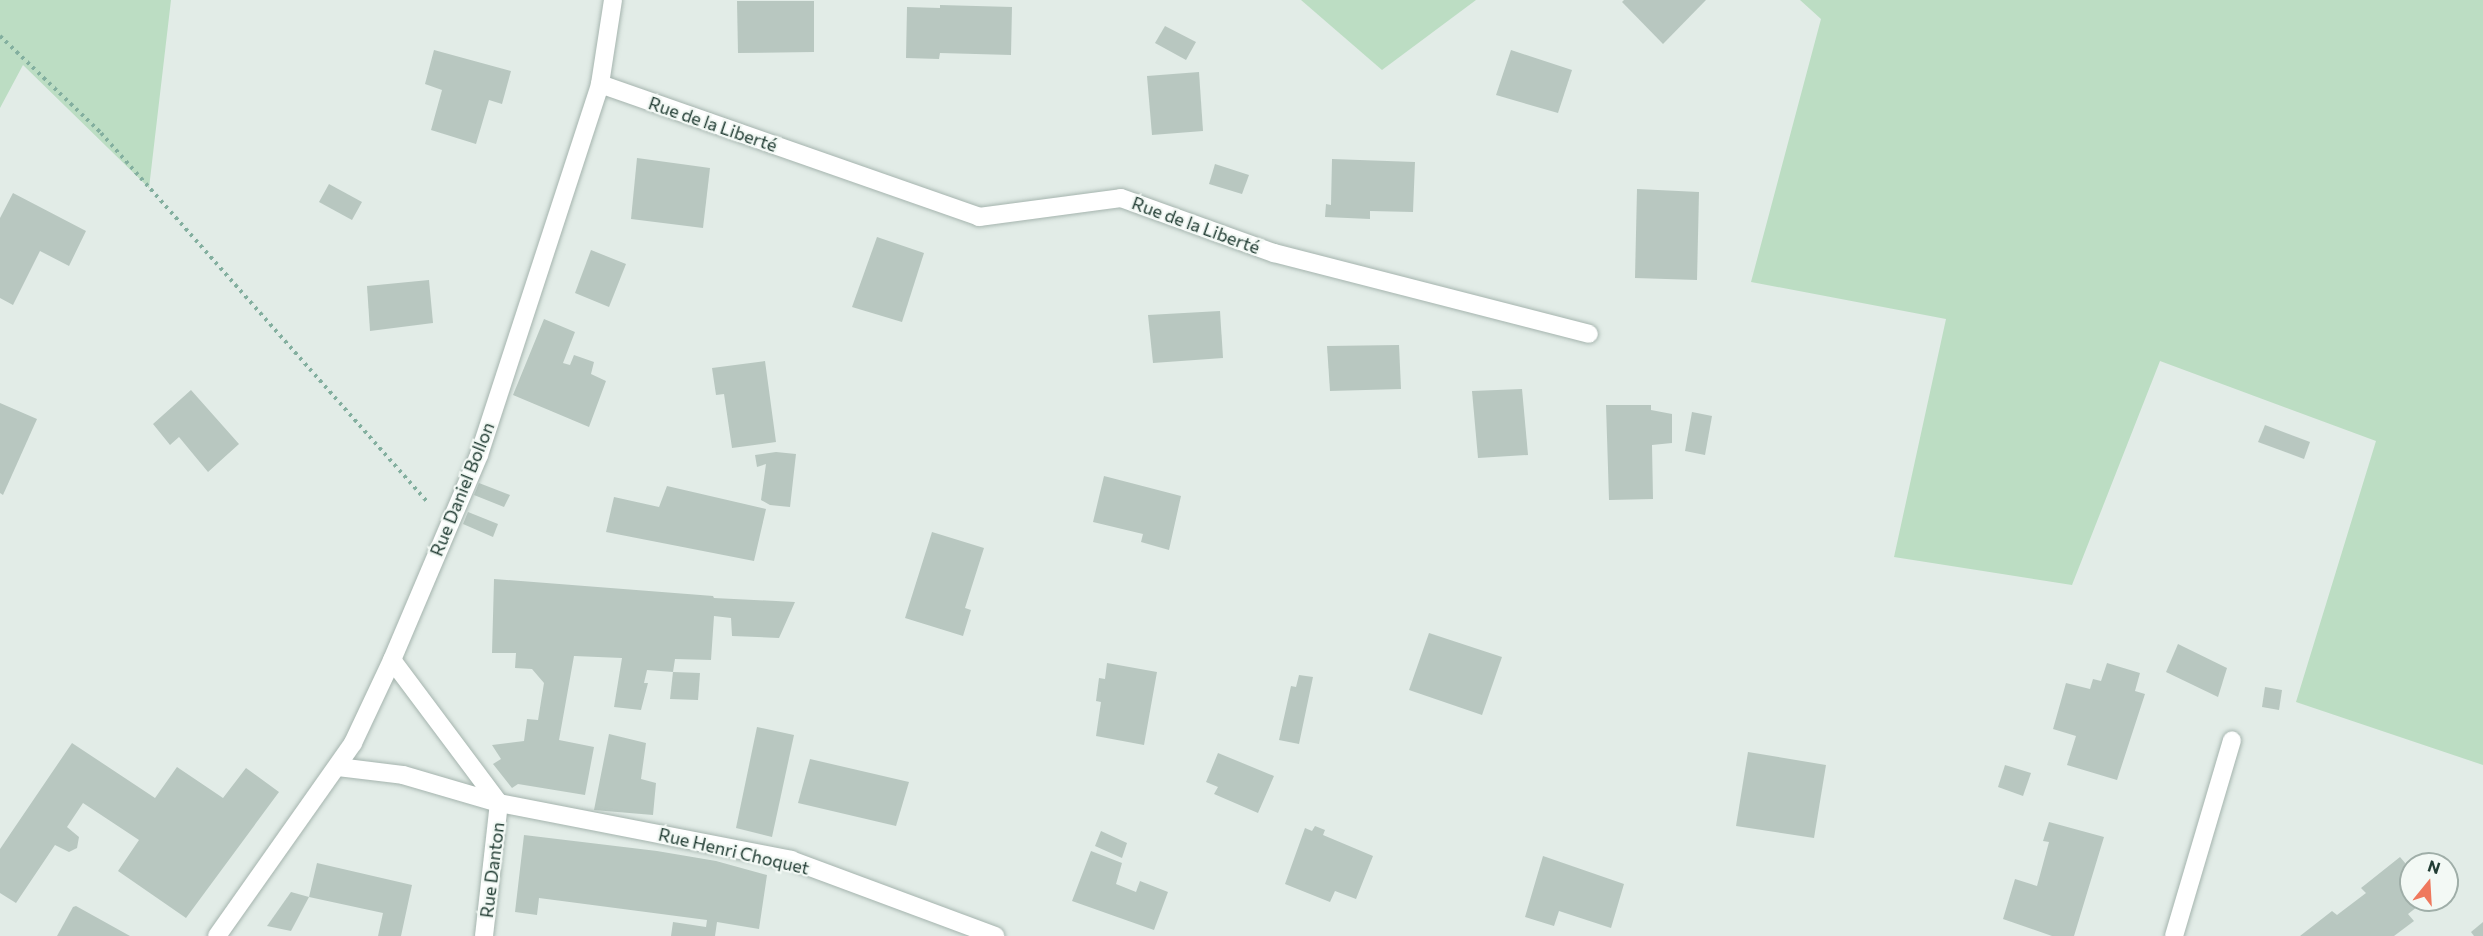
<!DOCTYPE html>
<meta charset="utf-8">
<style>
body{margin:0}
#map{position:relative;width:2483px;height:936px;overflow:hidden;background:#e2ece7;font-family:Commissioner,sans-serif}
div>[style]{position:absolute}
.green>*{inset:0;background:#bcddc3}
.building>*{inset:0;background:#b8c7c0}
.path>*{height:4px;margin-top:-2px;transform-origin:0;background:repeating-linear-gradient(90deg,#83af9f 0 3px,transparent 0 7.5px)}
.roads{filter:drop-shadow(0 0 2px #a5b4ae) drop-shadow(0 0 2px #a5b4ae)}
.street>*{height:18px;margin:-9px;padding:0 9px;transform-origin:9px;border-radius:9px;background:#fff}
.secondary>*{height:18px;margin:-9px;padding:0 9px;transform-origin:9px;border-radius:9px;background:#fff}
span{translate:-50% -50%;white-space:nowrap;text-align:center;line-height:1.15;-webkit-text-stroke:4.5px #f3f9f5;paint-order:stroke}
.street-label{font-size:18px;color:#223d34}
.north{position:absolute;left:2399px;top:852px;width:60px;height:60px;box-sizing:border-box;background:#f3f9f5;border:2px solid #9faea8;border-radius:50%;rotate:18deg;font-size:16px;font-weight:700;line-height:24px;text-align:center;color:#223d34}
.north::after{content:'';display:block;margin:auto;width:21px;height:27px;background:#ef785d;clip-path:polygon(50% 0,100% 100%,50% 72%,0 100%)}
</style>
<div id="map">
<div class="green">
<div style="clip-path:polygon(0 0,171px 0,149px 188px,23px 65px,0 108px)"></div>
<div style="clip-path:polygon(1301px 0,1476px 0,1382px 70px)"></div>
<div style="clip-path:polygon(1800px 0,2483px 0,2483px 765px,2296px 702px,2376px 441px,2160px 361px,2072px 585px,1894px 557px,1946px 319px,1751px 282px,1821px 19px)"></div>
</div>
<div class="building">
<div style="clip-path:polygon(1624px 0,1706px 0,1663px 44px,1622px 2px)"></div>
<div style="clip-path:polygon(737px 1px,814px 1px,814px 52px,738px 53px)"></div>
<div style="clip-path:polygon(940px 5px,1012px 7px,1011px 55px,940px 53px,939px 59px,906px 58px,907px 7px,940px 8px)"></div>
<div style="clip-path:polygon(1165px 26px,1196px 42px,1186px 60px,1155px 43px)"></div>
<div style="clip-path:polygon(434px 50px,511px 71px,502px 104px,489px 100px,476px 144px,431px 130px,442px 90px,425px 84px)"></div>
<div style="clip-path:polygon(1511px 50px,1572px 70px,1558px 113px,1496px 95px)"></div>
<div style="clip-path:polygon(1199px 72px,1203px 131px,1152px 135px,1147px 76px)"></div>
<div style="clip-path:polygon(637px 158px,710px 168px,703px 228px,631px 219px)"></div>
<div style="clip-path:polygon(1332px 159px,1415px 162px,1413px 212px,1370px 211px,1370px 219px,1325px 217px,1326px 204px,1331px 205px)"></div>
<div style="clip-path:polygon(1215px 164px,1249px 175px,1242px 194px,1209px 184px)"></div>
<div style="clip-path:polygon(329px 184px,362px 202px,352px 220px,319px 202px)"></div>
<div style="clip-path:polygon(1637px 189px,1699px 192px,1697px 280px,1635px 278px)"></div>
<div style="clip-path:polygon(13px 193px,86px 231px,69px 266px,40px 251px,13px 305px,0 298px,0 218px)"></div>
<div style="clip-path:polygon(877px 237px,924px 253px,902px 322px,852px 307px)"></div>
<div style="clip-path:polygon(591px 250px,626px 264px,609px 307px,575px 293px)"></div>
<div style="clip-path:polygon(429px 280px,433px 323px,370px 331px,367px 286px)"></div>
<div style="clip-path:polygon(1220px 311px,1223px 358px,1153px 363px,1148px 315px)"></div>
<div style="clip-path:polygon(544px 319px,575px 332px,563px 363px,570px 365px,574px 355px,594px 362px,591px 374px,606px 381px,589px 427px,513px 395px)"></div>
<div style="clip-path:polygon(1399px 345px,1401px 389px,1330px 391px,1327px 346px)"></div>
<div style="clip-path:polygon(765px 361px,776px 442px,732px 448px,724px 394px,716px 395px,712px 368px)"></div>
<div style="clip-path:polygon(1522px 389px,1528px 455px,1478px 458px,1472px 391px)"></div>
<div style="clip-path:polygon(191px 390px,239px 444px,208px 472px,179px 437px,170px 445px,153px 424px)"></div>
<div style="clip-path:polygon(0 403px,37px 419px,3px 495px,0 493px)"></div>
<div style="clip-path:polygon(1606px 405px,1651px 405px,1651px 410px,1672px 414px,1672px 443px,1652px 445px,1653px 499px,1609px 500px)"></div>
<div style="clip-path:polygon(1692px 412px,1712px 416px,1705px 455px,1685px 451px)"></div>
<div style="clip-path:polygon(2265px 425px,2310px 442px,2304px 459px,2258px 442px)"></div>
<div style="clip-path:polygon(776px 452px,796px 454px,790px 507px,770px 505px,761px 500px,766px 464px,757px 467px,755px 455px)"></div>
<div style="clip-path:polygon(1104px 476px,1181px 496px,1169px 550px,1141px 542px,1143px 534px,1093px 522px)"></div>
<div style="clip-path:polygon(479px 483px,510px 495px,504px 507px,474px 495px)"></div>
<div style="clip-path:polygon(667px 486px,766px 509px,754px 561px,606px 532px,614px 497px,659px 507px)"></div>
<div style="clip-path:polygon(468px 512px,498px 524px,493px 537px,463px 524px)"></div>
<div style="clip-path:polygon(932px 532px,984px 548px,965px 608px,971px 610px,963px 636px,905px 618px)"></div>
<div style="clip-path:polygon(494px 579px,713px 596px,714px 598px,795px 602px,779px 638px,732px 636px,731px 618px,714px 616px,711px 660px,675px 659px,673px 672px,647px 670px,644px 683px,648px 683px,641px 710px,614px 707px,622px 658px,574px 656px,559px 740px,594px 747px,585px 795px,518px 784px,512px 788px,493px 764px,501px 759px,492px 745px,524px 741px,527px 719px,538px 720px,544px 683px,532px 669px,515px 668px,516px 653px,492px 653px)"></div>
<div style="clip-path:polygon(1429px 633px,1502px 657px,1482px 715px,1409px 690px)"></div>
<div style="clip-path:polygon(2178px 644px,2227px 668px,2218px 697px,2166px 672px)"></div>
<div style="clip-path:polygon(1107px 663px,1157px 672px,1144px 745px,1096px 736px,1101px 702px,1096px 701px,1099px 678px,1105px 679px)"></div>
<div style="clip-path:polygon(2107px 663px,2140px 673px,2135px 691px,2145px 694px,2117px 780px,2067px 765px,2076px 736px,2053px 729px,2066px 683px,2090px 689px,2093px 679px,2101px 681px)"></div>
<div style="clip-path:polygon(673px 672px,700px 673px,698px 700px,670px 699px)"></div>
<div style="clip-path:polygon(1299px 675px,1313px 677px,1299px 744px,1279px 740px,1291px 686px,1296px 687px)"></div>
<div style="clip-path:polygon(2265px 687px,2282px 690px,2279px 710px,2262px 707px)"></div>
<div style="clip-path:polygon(757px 727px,794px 735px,772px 837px,736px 828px)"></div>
<div style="clip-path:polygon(609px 734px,646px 743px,641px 779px,656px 783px,653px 815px,594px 810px)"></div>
<div style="clip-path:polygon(72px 743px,155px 798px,177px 767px,223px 798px,246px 768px,279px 792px,186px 918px,118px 871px,139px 840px,83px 803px,67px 827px,79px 837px,77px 848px,69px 852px,55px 845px,16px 903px,0 893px,0 849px)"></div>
<div style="clip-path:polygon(1748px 752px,1826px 765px,1814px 838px,1736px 826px)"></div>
<div style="clip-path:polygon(1218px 753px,1274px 776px,1258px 813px,1214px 794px,1218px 787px,1206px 782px)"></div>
<div style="clip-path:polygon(810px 759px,909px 782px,896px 826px,798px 803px)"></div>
<div style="clip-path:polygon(2005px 765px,2031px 773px,2023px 796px,1998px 787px)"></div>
<div style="clip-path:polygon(2049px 822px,2104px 837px,2074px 936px,2052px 936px,2003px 919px,2015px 879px,2037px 886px,2049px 842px,2043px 841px)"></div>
<div style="clip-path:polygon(1315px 826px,1325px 830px,1323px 835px,1373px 856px,1356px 899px,1335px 891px,1330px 902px,1285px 884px,1305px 828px,1312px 831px)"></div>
<div style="clip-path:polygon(1101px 831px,1127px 843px,1122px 858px,1095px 846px)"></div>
<div style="clip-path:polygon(524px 835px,657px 851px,716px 861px,767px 875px,759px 929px,717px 922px,715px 936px,671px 936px,673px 922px,706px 927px,707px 920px,539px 898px,537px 915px,515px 912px)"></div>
<div style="clip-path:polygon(1091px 851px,1122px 863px,1116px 884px,1136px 892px,1140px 881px,1168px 892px,1154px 930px,1072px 901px)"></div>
<div style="clip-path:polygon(1543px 856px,1624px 884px,1611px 928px,1559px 911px,1554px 926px,1525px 917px)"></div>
<div style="clip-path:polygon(2400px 857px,2411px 870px,2411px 900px,2426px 900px,2408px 914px,2414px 921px,2394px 936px,2300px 936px,2332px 911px,2337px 915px,2366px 893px,2361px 888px)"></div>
<div style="clip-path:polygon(317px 863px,412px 885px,401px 936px,378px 936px,383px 913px,309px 897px)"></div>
<div style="clip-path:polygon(291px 892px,309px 897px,291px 931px,267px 926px)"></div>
<div style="clip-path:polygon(76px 906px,130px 936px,57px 936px,73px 907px)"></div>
<div style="clip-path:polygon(2483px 922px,2483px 936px,2474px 936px,2471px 932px)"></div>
</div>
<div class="path">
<div style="left:0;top:36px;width:140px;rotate:43.8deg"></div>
<div style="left:101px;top:133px;width:493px;rotate:48.5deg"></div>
</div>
<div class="roads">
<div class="street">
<div style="left:600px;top:84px;width:402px;rotate:19.3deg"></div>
<div style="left:979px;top:217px;width:143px;rotate:-7.6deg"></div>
<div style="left:1121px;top:198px;width:163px;rotate:19.8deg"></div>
<div style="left:1274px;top:253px;width:325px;rotate:14.4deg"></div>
<div style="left:484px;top:936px;width:134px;rotate:-83.6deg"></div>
<div style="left:2174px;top:936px;width:204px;rotate:-73.5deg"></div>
</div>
<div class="secondary">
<div style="left:392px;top:660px;width:179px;rotate:53.2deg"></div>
<div style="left:338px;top:767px;width:65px;rotate:7deg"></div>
<div style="left:403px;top:775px;width:100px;rotate:16.3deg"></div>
<div style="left:499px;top:803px;width:298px;rotate:11deg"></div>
<div style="left:791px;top:860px;width:218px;rotate:20.4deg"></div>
<div style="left:217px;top:936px;width:236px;rotate:-54.8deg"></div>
<div style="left:353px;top:743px;width:92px;rotate:-64.8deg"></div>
<div style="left:392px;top:660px;width:223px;rotate:-67deg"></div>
<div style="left:479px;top:455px;width:390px;rotate:-71.9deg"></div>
<div style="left:600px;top:84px;width:85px;rotate:-81.2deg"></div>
</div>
</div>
<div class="street-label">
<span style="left:713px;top:124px;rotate:19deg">Rue de la Liberté</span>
<span style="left:1196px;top:225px;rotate:20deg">Rue de la Liberté</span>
<span style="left:462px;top:489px;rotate:-68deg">Rue Daniel Bollon</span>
<span style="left:734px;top:851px;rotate:13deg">Rue Henri Choquet</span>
<span style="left:492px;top:870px;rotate:-83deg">Rue Danton</span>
</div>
<div class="north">N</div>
</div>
